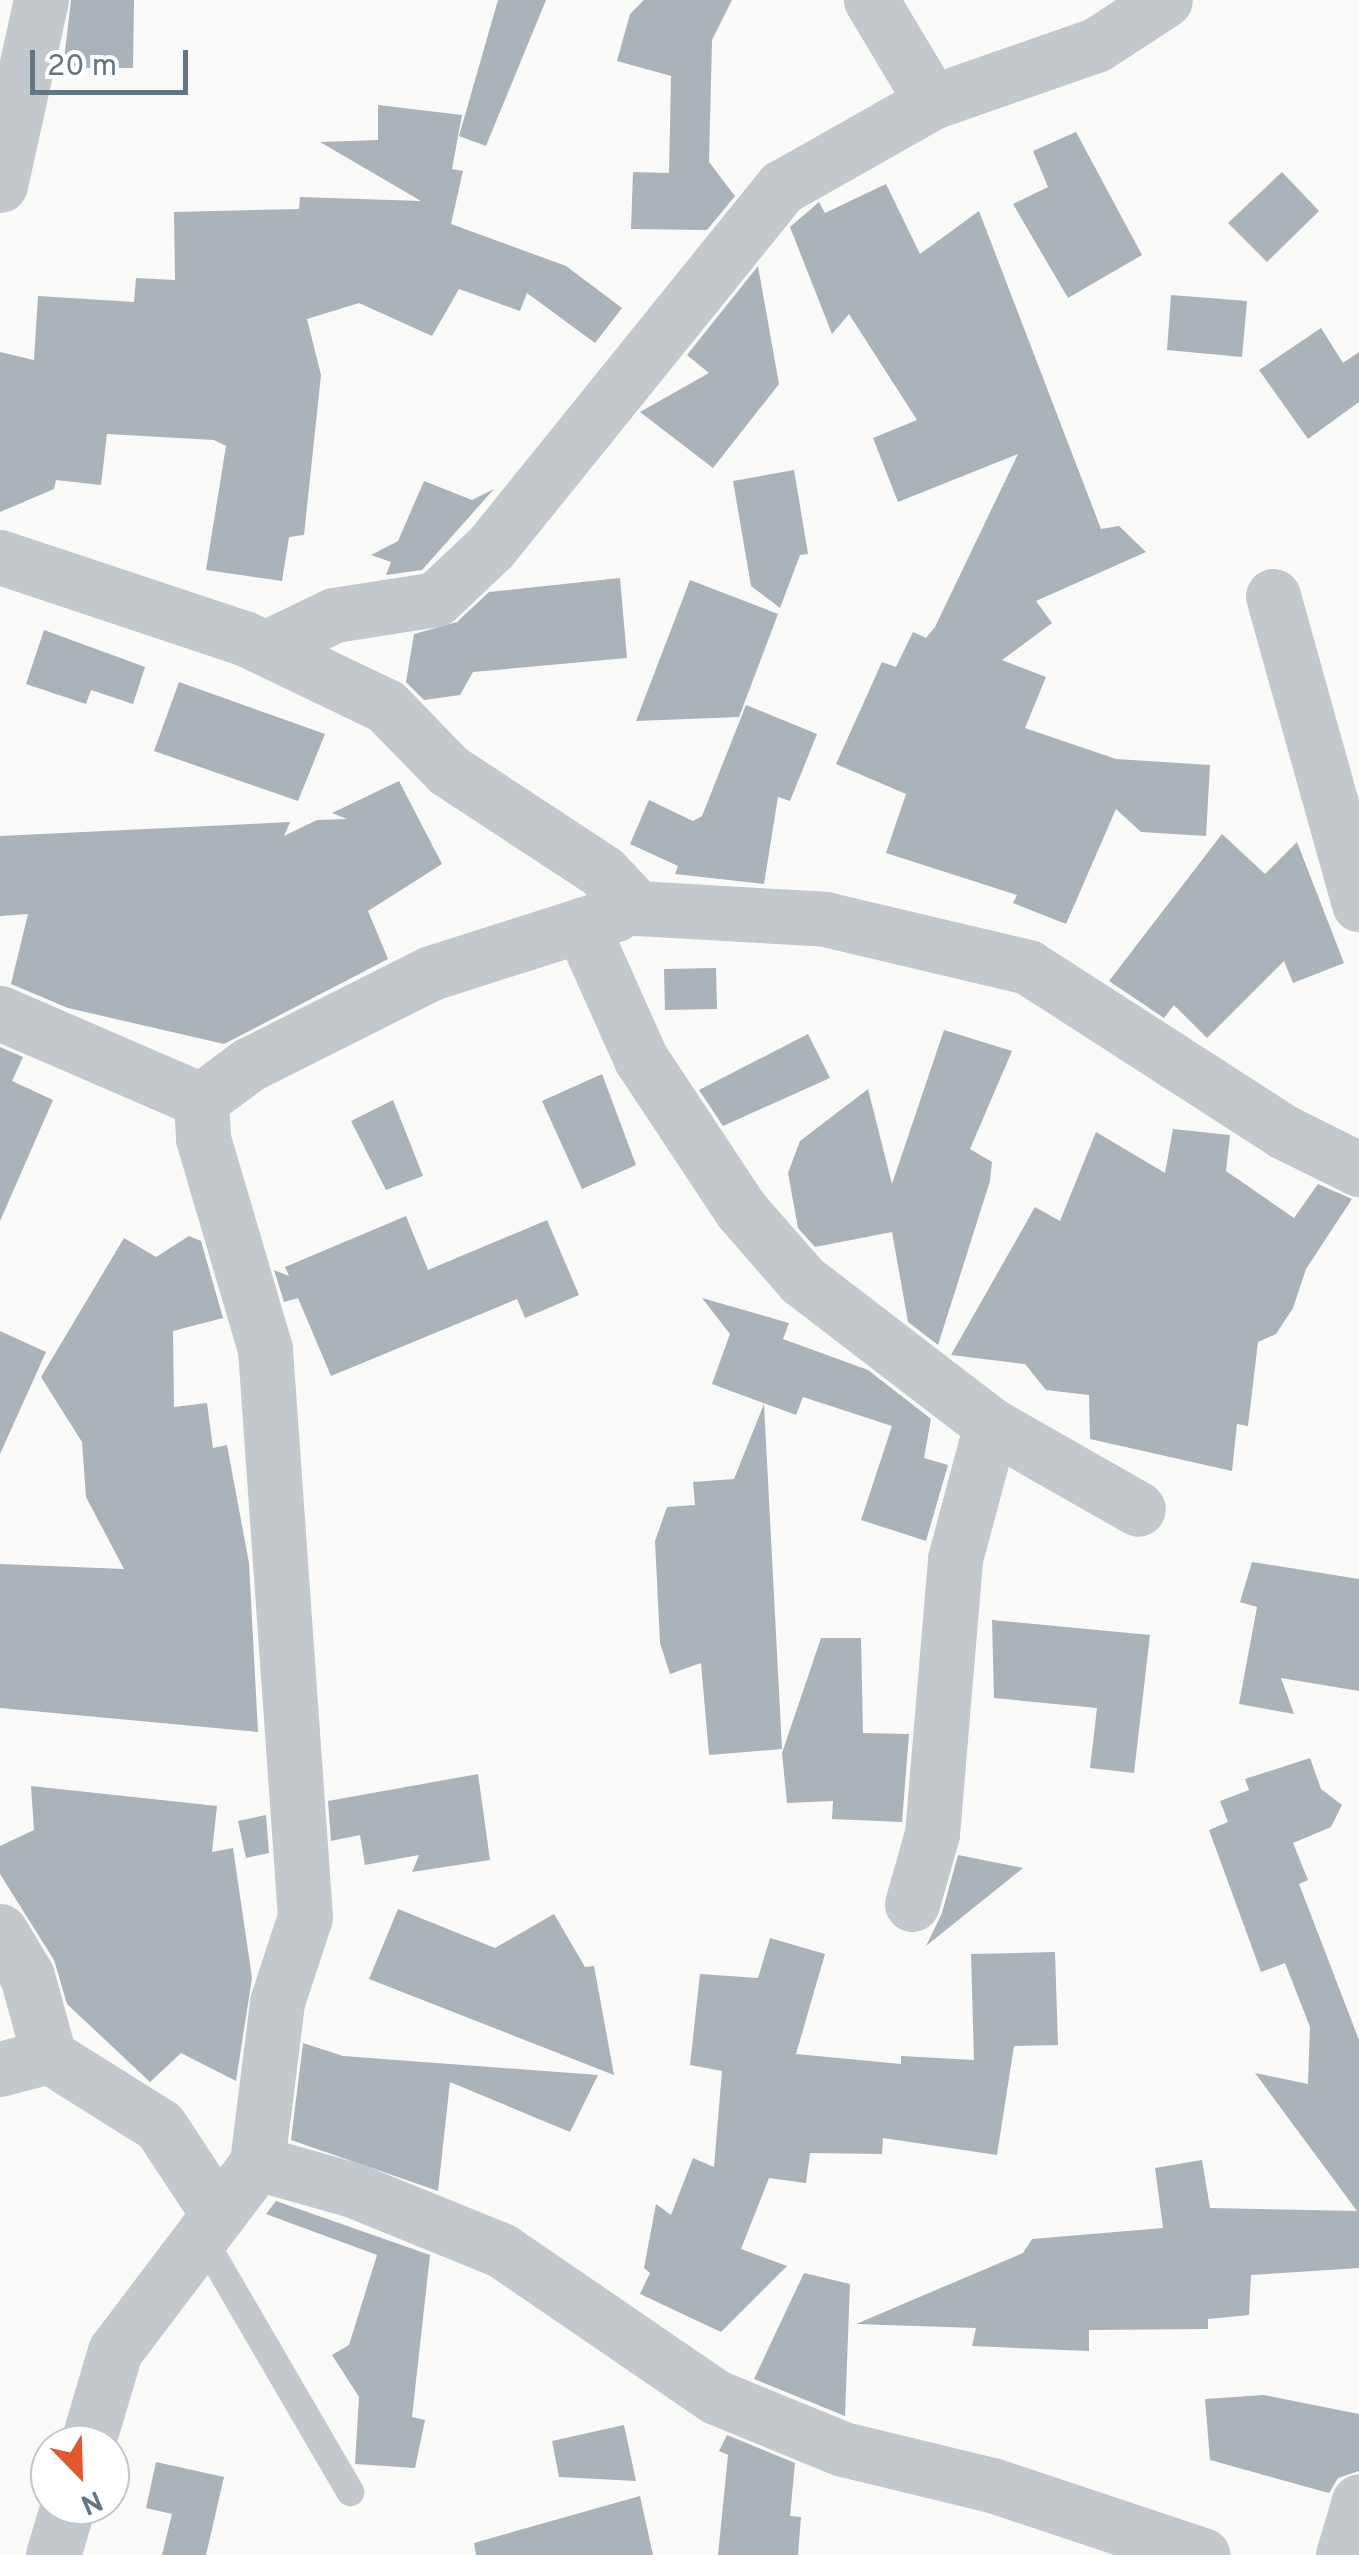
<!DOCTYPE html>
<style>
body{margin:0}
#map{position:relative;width:1359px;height:2555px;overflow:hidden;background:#fafaf8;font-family:Overpass,sans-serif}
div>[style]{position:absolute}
.building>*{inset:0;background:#aab3b9}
.service>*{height:28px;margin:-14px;padding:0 14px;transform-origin:14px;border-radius:14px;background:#c3c8cc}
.minor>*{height:55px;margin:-27.5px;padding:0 27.5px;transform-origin:27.5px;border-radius:27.5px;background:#c3c8cc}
span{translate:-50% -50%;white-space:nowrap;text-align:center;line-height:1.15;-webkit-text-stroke:10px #fff;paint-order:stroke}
.north{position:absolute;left:30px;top:2425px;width:100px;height:100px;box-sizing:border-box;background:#fff;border:2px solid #c1c8cd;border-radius:50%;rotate:157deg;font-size:28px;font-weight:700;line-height:40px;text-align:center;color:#657683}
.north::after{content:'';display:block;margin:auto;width:35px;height:45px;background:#e4572e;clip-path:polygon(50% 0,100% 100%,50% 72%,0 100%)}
.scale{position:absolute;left:30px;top:50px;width:158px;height:45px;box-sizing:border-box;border:5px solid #657683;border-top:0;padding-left:12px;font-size:30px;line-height:35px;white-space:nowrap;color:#657683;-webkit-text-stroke:8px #fff;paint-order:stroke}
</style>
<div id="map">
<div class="building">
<div style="clip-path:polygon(71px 0,134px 0,133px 68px,63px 68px)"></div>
<div style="clip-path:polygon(498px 0,546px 0,486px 146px,459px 136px)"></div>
<div style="clip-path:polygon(644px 0,732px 0,712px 40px,709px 162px,735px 196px,707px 230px,631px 229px,633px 172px,669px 173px,671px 76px,617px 61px,630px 14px)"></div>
<div style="clip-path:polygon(378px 105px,462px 115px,452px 169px,463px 171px,451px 224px,566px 266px,622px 308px,595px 343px,527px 293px,520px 311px,459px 289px,432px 336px,359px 303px,307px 319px,321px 375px,304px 535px,289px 537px,282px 581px,206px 570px,226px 446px,214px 440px,107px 434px,101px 485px,56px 480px,54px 489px,0 512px,0 352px,34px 360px,38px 296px,134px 302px,136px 278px,175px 280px,174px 212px,299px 209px,300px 197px,421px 201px,320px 142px,378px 140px)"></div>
<div style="clip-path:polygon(1076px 132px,1142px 255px,1068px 298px,1013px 204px,1048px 187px,1033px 151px)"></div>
<div style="clip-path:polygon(1282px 172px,1319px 211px,1267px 262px,1228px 223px)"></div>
<div style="clip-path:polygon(886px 184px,920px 254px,979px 211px,1101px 529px,1119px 526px,1146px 552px,1036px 601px,1052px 623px,1002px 660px,1046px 677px,1025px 728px,1116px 759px,1210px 765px,1206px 836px,1141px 832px,1116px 809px,1066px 924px,1013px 903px,1017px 895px,886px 853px,906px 794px,836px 764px,882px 662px,896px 667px,913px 632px,926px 638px,935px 627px,1018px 454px,898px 502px,873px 438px,917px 420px,849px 314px,832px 334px,790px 227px,819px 202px,825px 213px)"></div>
<div style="clip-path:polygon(758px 266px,779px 384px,713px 468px,640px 412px,709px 373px,687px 355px)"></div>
<div style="clip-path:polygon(1171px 295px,1247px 301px,1242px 357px,1167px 350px)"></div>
<div style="clip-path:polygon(1321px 328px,1343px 363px,1359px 352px,1359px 402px,1308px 439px,1259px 370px)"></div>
<div style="clip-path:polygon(794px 470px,808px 554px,800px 555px,780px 608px,751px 586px,733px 481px)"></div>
<div style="clip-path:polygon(424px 481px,472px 500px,494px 489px,422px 570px,386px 575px,391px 562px,371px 555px,398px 541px)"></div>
<div style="clip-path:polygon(620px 578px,627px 658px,473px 672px,460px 695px,424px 700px,406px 682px,414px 634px,457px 622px,489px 592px)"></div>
<div style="clip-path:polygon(690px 580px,778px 614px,739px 717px,636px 721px)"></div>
<div style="clip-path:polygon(44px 630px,145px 667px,133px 704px,91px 690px,86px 704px,26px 684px)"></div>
<div style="clip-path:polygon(179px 682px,325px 734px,298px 801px,154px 751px)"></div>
<div style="clip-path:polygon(746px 705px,817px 734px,790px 801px,778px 797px,764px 884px,675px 874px,678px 866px,630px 844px,649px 800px,693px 821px,702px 816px)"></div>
<div style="clip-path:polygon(399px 781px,442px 864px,368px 911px,388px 959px,224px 1044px,68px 1008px,11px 984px,28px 914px,0 916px,0 836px,290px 822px,284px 836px,317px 820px,347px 819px,332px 813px)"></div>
<div style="clip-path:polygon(1222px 834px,1265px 874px,1297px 842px,1344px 963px,1293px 983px,1284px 961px,1207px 1038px,1174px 1005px,1164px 1018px,1109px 981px)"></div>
<div style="clip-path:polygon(716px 968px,717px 1009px,665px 1010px,664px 969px)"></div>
<div style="clip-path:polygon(944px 1030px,1012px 1051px,970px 1149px,992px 1162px,990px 1181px,938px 1345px,908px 1322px,892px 1232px,815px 1247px,798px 1228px,788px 1173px,800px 1141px,868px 1089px,892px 1184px)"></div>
<div style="clip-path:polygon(808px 1034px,830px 1078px,723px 1126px,699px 1090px)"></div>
<div style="clip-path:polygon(0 1047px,23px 1057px,12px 1081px,53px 1100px,0 1221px)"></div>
<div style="clip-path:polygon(602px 1074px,636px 1165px,582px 1189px,542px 1101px)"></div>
<div style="clip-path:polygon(393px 1100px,423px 1176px,386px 1190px,351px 1121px)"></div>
<div style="clip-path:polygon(1173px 1129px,1230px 1135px,1226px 1171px,1294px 1218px,1318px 1184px,1352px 1199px,1306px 1269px,1293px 1308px,1276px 1334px,1258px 1342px,1248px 1426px,1237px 1424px,1232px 1471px,1090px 1439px,1089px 1395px,1046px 1390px,1025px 1364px,951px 1355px,1035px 1207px,1060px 1221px,1096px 1132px,1165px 1173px)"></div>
<div style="clip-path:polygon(406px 1216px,428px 1270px,547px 1220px,579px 1295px,525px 1318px,517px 1299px,331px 1376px,298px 1298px,284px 1302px,274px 1270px,289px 1276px,285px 1267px)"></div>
<div style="clip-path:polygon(189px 1236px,201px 1241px,223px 1318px,173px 1331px,174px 1407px,207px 1403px,213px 1448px,227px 1445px,249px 1563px,258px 1732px,0 1708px,0 1564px,124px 1569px,86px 1497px,82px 1442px,41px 1377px,124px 1238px,156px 1257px)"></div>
<div style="clip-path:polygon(702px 1298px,789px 1323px,783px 1339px,868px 1370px,931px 1419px,924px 1458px,948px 1465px,926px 1541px,861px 1520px,892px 1426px,803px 1397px,796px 1415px,712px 1384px,730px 1334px)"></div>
<div style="clip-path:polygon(0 1331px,46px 1352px,0 1454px)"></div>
<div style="clip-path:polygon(764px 1404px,782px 1749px,709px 1755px,701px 1663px,670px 1674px,660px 1643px,655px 1541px,667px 1507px,695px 1505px,693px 1482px,734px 1479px)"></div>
<div style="clip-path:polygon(1252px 1562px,1359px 1579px,1359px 1691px,1281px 1678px,1294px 1714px,1239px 1704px,1257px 1607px,1240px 1602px)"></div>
<div style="clip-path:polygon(992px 1620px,1150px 1635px,1134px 1773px,1090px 1768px,1097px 1708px,994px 1698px)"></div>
<div style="clip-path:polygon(821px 1638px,861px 1638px,863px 1733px,909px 1734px,902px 1822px,832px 1819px,833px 1801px,787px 1803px,782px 1753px)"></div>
<div style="clip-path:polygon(1310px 1758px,1321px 1789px,1342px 1805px,1331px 1827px,1293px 1843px,1308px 1880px,1299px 1884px,1359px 2040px,1359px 2268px,1251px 2275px,1249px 2315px,1208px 2319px,1208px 2329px,1089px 2330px,1089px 2351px,972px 2346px,976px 2328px,856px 2324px,1023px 2253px,1032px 2239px,1163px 2228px,1155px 2168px,1202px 2160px,1210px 2208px,1357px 2211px,1255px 2073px,1308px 2084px,1310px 2027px,1285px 1963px,1261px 1972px,1209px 1830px,1228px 1822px,1220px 1801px,1249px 1790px,1245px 1779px)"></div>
<div style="clip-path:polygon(478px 1774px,490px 1860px,412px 1872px,419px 1855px,365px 1865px,360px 1835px,331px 1841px,328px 1801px)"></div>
<div style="clip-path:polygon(31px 1786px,217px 1806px,212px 1852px,233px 1848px,252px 1978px,236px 2081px,181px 2053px,150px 2082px,67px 2004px,54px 1960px,0 1874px,0 1846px,34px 1830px)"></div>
<div style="clip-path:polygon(266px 1815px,269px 1853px,246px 1858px,238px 1821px)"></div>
<div style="clip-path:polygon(958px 1855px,1023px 1868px,926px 1946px,942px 1913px)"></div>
<div style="clip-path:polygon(398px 1909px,495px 1948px,554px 1914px,585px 1967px,594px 1966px,614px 2075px,369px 1979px)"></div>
<div style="clip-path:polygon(770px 1938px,825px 1954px,796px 2054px,901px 2064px,901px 2056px,974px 2060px,971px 1954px,1055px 1952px,1058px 2045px,1014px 2046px,997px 2155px,883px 2138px,882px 2154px,810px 2153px,806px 2183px,769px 2178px,741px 2249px,787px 2266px,721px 2332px,640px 2294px,650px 2273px,644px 2268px,656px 2204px,671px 2215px,693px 2158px,714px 2167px,722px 2071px,690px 2065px,700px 1974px,758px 1978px)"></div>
<div style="clip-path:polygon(303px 2043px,343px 2056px,598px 2075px,570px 2132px,450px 2082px,438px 2191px,291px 2140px)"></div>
<div style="clip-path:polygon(276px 2201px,430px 2255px,412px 2417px,425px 2420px,415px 2468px,355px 2464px,359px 2397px,332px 2355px,349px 2345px,377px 2255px,266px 2214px)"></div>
<div style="clip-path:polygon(804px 2273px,850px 2284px,845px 2416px,754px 2379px)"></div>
<div style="clip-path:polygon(1264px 2395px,1359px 2414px,1359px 2471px,1338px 2478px,1329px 2493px,1210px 2460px,1205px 2399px)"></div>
<div style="clip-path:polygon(624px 2425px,636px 2481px,559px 2477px,552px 2441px)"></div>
<div style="clip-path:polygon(727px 2435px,795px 2463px,790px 2516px,801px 2517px,798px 2555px,718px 2555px,728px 2455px,719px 2451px)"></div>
<div style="clip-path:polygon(156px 2462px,224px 2477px,206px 2555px,162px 2555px,172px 2514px,146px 2508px)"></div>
<div style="clip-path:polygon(640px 2496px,653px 2555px,476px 2555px,474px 2543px)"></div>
</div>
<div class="service">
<div style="left:203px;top:2239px;width:293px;rotate:59.8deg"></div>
</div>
<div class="minor">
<div style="left:871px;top:0;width:119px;rotate:59.1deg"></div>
<div style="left:0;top:185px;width:189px;rotate:-77.5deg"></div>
<div style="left:0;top:557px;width:257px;rotate:18.4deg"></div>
<div style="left:244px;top:638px;width:157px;rotate:25.6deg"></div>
<div style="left:386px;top:706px;width:89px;rotate:45.9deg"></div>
<div style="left:448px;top:770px;width:186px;rotate:33.3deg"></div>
<div style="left:603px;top:872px;width:50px;rotate:46.6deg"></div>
<div style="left:637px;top:908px;width:188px;rotate:3.3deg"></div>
<div style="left:825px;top:919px;width:209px;rotate:13.3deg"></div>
<div style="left:1028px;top:967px;width:302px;rotate:32.8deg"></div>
<div style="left:1282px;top:1131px;width:86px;rotate:26.3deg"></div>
<div style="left:1273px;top:596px;width:320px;rotate:74.4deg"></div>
<div style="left:267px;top:647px;width:74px;rotate:-25.5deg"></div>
<div style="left:334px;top:615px;width:103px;rotate:-8.9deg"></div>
<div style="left:436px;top:599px;width:76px;rotate:-43.4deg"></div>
<div style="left:491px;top:547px;width:463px;rotate:-51.1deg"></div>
<div style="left:782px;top:187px;width:172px;rotate:-29.5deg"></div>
<div style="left:932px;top:102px;width:174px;rotate:-19.2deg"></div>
<div style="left:1096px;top:45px;width:82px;rotate:-33.1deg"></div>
<div style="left:581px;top:925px;width:147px;rotate:65.9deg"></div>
<div style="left:641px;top:1059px;width:181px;rotate:56.5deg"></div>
<div style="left:741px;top:1210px;width:93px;rotate:48.9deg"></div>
<div style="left:802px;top:1280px;width:238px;rotate:37.5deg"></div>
<div style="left:991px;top:1425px;width:169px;rotate:29.7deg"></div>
<div style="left:0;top:1013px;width:219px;rotate:23.4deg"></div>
<div style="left:201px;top:1100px;width:59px;rotate:-36.7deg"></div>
<div style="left:248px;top:1065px;width:205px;rotate:-26.7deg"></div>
<div style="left:431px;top:973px;width:194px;rotate:-17.7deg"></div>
<div style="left:912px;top:1904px;width:73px;rotate:-74.1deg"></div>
<div style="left:932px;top:1834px;width:276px;rotate:-85.2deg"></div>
<div style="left:955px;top:1559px;width:139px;rotate:-75deg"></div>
<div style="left:0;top:1931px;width:52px;rotate:59deg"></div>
<div style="left:27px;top:1976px;width:83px;rotate:74.6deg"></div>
<div style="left:0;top:2069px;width:51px;rotate:-14.9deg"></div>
<div style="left:49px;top:2056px;width:131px;rotate:32.2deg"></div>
<div style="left:160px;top:2126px;width:105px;rotate:56.6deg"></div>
<div style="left:257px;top:2163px;width:100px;rotate:15.7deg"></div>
<div style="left:353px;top:2190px;width:160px;rotate:22.1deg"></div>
<div style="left:501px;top:2250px;width:260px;rotate:34.4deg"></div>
<div style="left:716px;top:2397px;width:137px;rotate:22.3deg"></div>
<div style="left:843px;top:2449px;width:153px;rotate:13.6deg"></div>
<div style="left:992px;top:2485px;width:222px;rotate:18.4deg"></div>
<div style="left:87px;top:2445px;width:98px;rotate:-73.4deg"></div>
<div style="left:115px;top:2351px;width:236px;rotate:-52.9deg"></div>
<div style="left:257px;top:2163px;width:162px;rotate:-82.9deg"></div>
<div style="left:277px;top:2002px;width:89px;rotate:-71.8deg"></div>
<div style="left:305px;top:1917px;width:569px;rotate:-94.03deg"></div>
<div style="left:265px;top:1349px;width:220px;rotate:-106.4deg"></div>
<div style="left:203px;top:1138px;width:38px;rotate:-93deg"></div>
<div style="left:53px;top:2555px;width:52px;rotate:-73.3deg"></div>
<div style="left:1343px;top:2555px;width:56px;rotate:-73.5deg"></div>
</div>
<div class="north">N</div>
<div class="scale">20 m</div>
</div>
